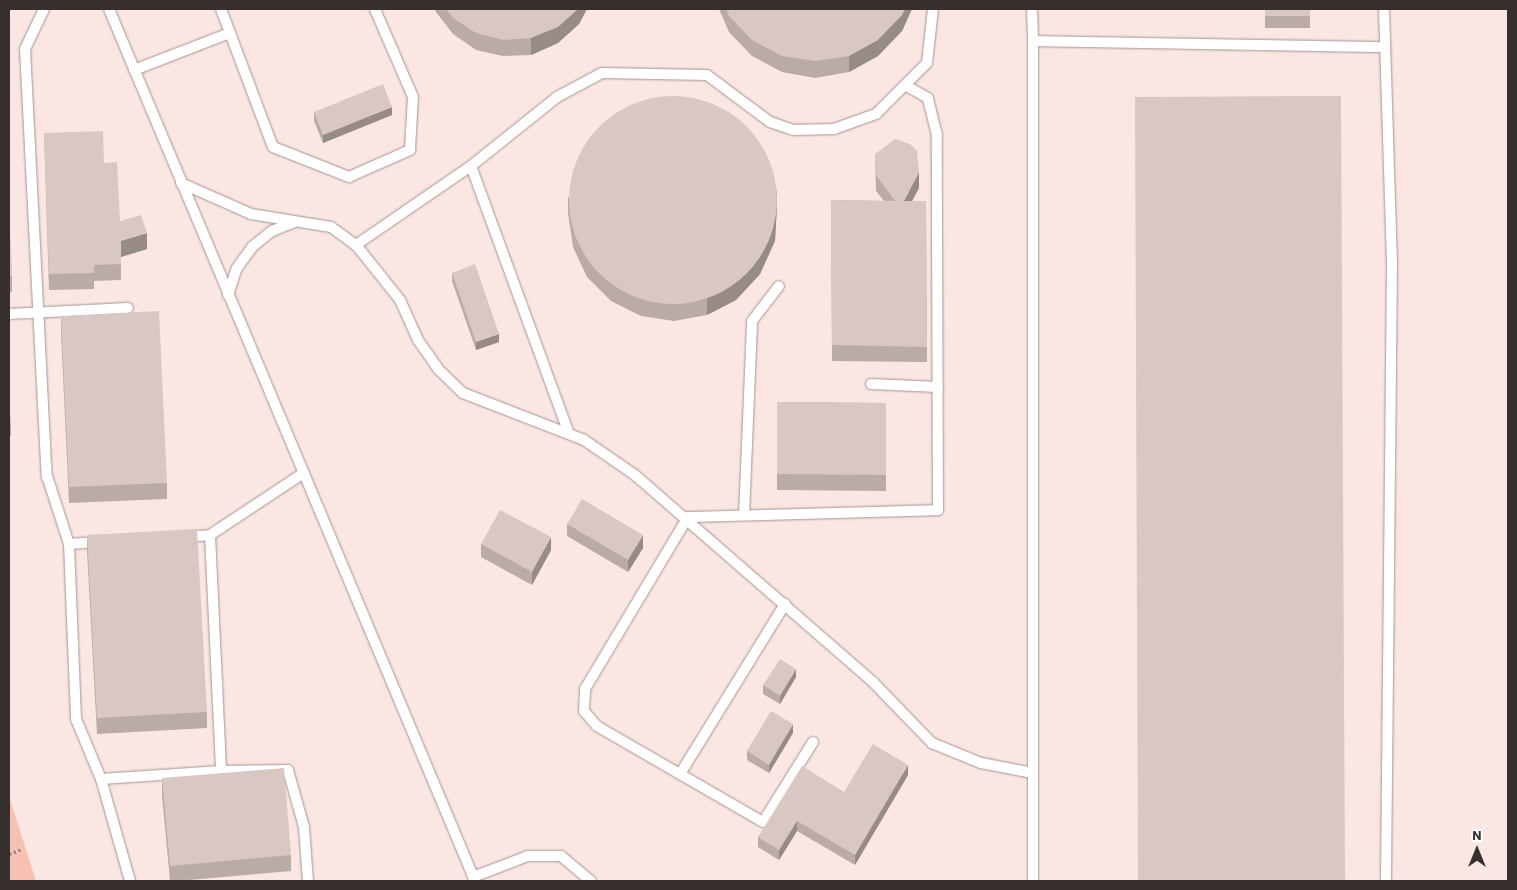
<!DOCTYPE html>
<style>
body{margin:0}
#map{position:relative;width:1517px;height:890px;overflow:hidden;background:#fae7e3;font-family:Barlow,sans-serif}
div>[style]{position:absolute}
.green>*{inset:0;background:#f6c0b2}
.path>*{height:3px;margin-top:-1.5px;transform-origin:0;background:repeating-linear-gradient(90deg,#948784 0 2.5px,transparent 0 5px)}
.roads{filter:drop-shadow(0 0 1px #a59490) drop-shadow(0 0 1px #a59490)}
.lane>*{height:10px;margin:-5px;padding:0 5px;transform-origin:5px;border-radius:5px;background:#fff}
.wall>*{inset:0;background:#baaba7}
.shaded-wall>*{inset:0;background:#978b88}
.building>*{inset:0;background:#d8c7c2}
.round{border-radius:50%}
span{translate:-50% -50%;white-space:nowrap;text-align:center;line-height:1.15;-webkit-text-stroke:4px #fff;paint-order:stroke}
.frame{position:absolute;inset:0;border:10px solid #362f2d;pointer-events:none}
.north{position:absolute;left:1452px;top:825px;width:50px;height:50px;-webkit-text-stroke:4px #fff;paint-order:stroke;rotate:0deg;font-size:14px;font-weight:700;line-height:20px;text-align:center;color:#362f2d}
.north::after{content:'';display:block;margin:auto;width:18px;height:22px;background:#362f2d;clip-path:polygon(50% 0,100% 100%,50% 72%,0 100%)}
</style>
<div id="map">
<div class="green">
<div style="clip-path:polygon(9px 796px,36px 881px,9px 881px)"></div>
</div>
<div class="path">
<div style="left:9px;top:854px;width:14px;rotate:-21deg"></div>
</div>
<div class="roads">
<div class="lane">
<div style="left:44px;top:9px;width:44px;rotate:115.4deg"></div>
<div style="left:25px;top:49px;width:428px;rotate:87.1deg"></div>
<div style="left:47px;top:476px;width:71px;rotate:72.1deg"></div>
<div style="left:69px;top:544px;width:175px;rotate:87.7deg"></div>
<div style="left:76px;top:719px;width:65px;rotate:67.4deg"></div>
<div style="left:101px;top:779px;width:106px;rotate:74.1deg"></div>
<div style="left:109px;top:9px;width:946px;rotate:67.23deg"></div>
<div style="left:221px;top:9px;width:147px;rotate:69.4deg"></div>
<div style="left:273px;top:147px;width:82px;rotate:21.5deg"></div>
<div style="left:349px;top:177px;width:67px;rotate:-23.9deg"></div>
<div style="left:410px;top:150px;width:53px;rotate:-86.8deg"></div>
<div style="left:413px;top:97px;width:96px;rotate:-113.4deg"></div>
<div style="left:1032px;top:9px;width:32px;rotate:88deg"></div>
<div style="left:1033px;top:41px;width:351px;rotate:1deg"></div>
<div style="left:1384px;top:9px;width:254px;rotate:88.2deg"></div>
<div style="left:1392px;top:263px;width:618px;rotate:90.56deg"></div>
<div style="left:1033px;top:41px;width:840px;rotate:90deg"></div>
<div style="left:134px;top:70px;width:103px;rotate:-21.1deg"></div>
<div style="left:471px;top:166px;width:285px;rotate:69.9deg"></div>
<div style="left:181px;top:183px;width:77px;rotate:23.9deg"></div>
<div style="left:251px;top:214px;width:81px;rotate:9.2deg"></div>
<div style="left:331px;top:227px;width:31px;rotate:36deg"></div>
<div style="left:356px;top:245px;width:70px;rotate:51.3deg"></div>
<div style="left:400px;top:300px;width:44px;rotate:65.8deg"></div>
<div style="left:418px;top:340px;width:35px;rotate:55deg"></div>
<div style="left:438px;top:369px;width:35px;rotate:44deg"></div>
<div style="left:463px;top:393px;width:130px;rotate:21.2deg"></div>
<div style="left:584px;top:440px;width:62px;rotate:34.5deg"></div>
<div style="left:635px;top:475px;width:315px;rotate:41deg"></div>
<div style="left:873px;top:682px;width:85px;rotate:46deg"></div>
<div style="left:932px;top:743px;width:53px;rotate:22.2deg"></div>
<div style="left:981px;top:763px;width:53px;rotate:10.9deg"></div>
<div style="left:356px;top:245px;width:140px;rotate:-34.5deg"></div>
<div style="left:471px;top:166px;width:110px;rotate:-38.7deg"></div>
<div style="left:557px;top:97px;width:51px;rotate:-28.1deg"></div>
<div style="left:602px;top:73px;width:105px;rotate:1.1deg"></div>
<div style="left:707px;top:75px;width:79px;rotate:36.7deg"></div>
<div style="left:770px;top:122px;width:24px;rotate:19deg"></div>
<div style="left:793px;top:130px;width:41px;rotate:-1.4deg"></div>
<div style="left:834px;top:129px;width:45px;rotate:-19.7deg"></div>
<div style="left:876px;top:114px;width:72px;rotate:-45deg"></div>
<div style="left:927px;top:63px;width:54px;rotate:-83.7deg"></div>
<div style="left:228px;top:295px;width:28px;rotate:-72deg"></div>
<div style="left:237px;top:268px;width:26px;rotate:-54deg"></div>
<div style="left:252px;top:247px;width:26px;rotate:-39deg"></div>
<div style="left:272px;top:231px;width:24px;rotate:-22deg"></div>
<div style="left:9px;top:314px;width:119px;rotate:-2.9deg"></div>
<div style="left:871px;top:384px;width:67px;rotate:2.6deg"></div>
<div style="left:744px;top:515px;width:194px;rotate:-87.6deg"></div>
<div style="left:752px;top:321px;width:44px;rotate:-52.4deg"></div>
<div style="left:210px;top:535px;width:236px;rotate:87.3deg"></div>
<div style="left:221px;top:771px;width:67px;rotate:-0.9deg"></div>
<div style="left:288px;top:770px;width:59px;rotate:74.3deg"></div>
<div style="left:304px;top:827px;width:54px;rotate:85.8deg"></div>
<div style="left:184px;top:537px;width:26px;rotate:-4deg"></div>
<div style="left:210px;top:535px;width:110px;rotate:-33.5deg"></div>
<div style="left:69px;top:544px;width:31px;rotate:-4deg"></div>
<div style="left:813px;top:742px;width:94px;rotate:122deg"></div>
<div style="left:763px;top:822px;width:192px;rotate:-150deg"></div>
<div style="left:597px;top:726px;width:20px;rotate:-131deg"></div>
<div style="left:584px;top:711px;width:22px;rotate:-87deg"></div>
<div style="left:585px;top:689px;width:200px;rotate:-59.1deg"></div>
<div style="left:688px;top:517px;width:250px;rotate:-1.6deg"></div>
<div style="left:938px;top:510px;width:375px;rotate:-90.2deg"></div>
<div style="left:937px;top:135px;width:38px;rotate:-104deg"></div>
<div style="left:928px;top:98px;width:25px;rotate:-151deg"></div>
<div style="left:680px;top:774px;width:200px;rotate:-58.3deg"></div>
<div style="left:101px;top:779px;width:120px;rotate:-3.8deg"></div>
<div style="left:473px;top:877px;width:59px;rotate:-20.9deg"></div>
<div style="left:528px;top:856px;width:33px"></div>
<div style="left:561px;top:856px;width:39px;rotate:40deg"></div>
</div>
</div>
<div class="wall">
<div style="clip-path:polygon(435px 9px,587px 9px,579px 24px,558px 43px,531px 55px,503px 56px,476px 50px,453px 34px,436px 12px)"></div>
<div style="clip-path:polygon(719px 9px,912px 9px,902px 31px,878px 56px,849px 72px,815px 78px,782px 72px,752px 56px,729px 32px)"></div>
<div style="clip-path:polygon(1265px 9px,1310px 9px,1310px 28px,1265px 28px)"></div>
<div style="clip-path:polygon(314px 112px,392px 115px,323px 143px,314px 121px)"></div>
<div style="clip-path:polygon(44px 133px,104px 163px,120px 221px,147px 249px,121px 257px,121px 280px,94px 281px,94px 289px,49px 290px)"></div>
<div style="clip-path:polygon(875px 154px,919px 188px,912px 201px,926px 201px,927px 362px,832px 361px,831px 200px,884px 201px,876px 191px)"></div>
<div style="clip-path:polygon(568px 197px,777px 206px,775px 241px,760px 274px,736px 300px,707px 315px,674px 321px,641px 316px,611px 301px,587px 277px,573px 247px,568px 213px)"></div>
<div style="clip-path:polygon(9px 211px,12px 276px,12px 292px,9px 293px)"></div>
<div style="clip-path:polygon(452px 273px,499px 342px,476px 350px,452px 281px)"></div>
<div style="clip-path:polygon(61px 316px,167px 483px,167px 499px,69px 503px,61px 332px)"></div>
<div style="clip-path:polygon(777px 402px,886px 403px,886px 491px,777px 490px)"></div>
<div style="clip-path:polygon(9px 406px,11px 423px,11px 436px,9px 436px)"></div>
<div style="clip-path:polygon(567px 524px,643px 548px,628px 572px,567px 536px)"></div>
<div style="clip-path:polygon(87px 535px,207px 712px,207px 728px,97px 734px,87px 551px)"></div>
<div style="clip-path:polygon(481px 544px,551px 550px,532px 585px,481px 557px)"></div>
<div style="clip-path:polygon(796px 677px,780px 704px,763px 694px,763px 685px)"></div>
<div style="clip-path:polygon(793px 733px,769px 773px,747px 760px,747px 751px)"></div>
<div style="clip-path:polygon(908px 775px,855px 865px,797px 831px,779px 860px,758px 847px,758px 837px,844px 792px)"></div>
<div style="clip-path:polygon(162px 778px,291px 855px,291px 871px,178px 881px,170px 881px,162px 795px)"></div>
</div>
<div class="shaded-wall">
<div style="clip-path:polygon(578px 9px,587px 9px,579px 24px,558px 43px,531px 55px,531px 38px)"></div>
<div style="clip-path:polygon(905px 9px,912px 9px,902px 31px,878px 56px,849px 72px,849px 56px)"></div>
<div style="clip-path:polygon(392px 107px,392px 115px,323px 143px,323px 135px)"></div>
<div style="clip-path:polygon(919px 172px,919px 188px,904px 216px,904px 201px)"></div>
<div style="clip-path:polygon(777px 190px,777px 206px,775px 241px,760px 274px,736px 300px,707px 315px,707px 299px)"></div>
<div style="clip-path:polygon(147px 233px,147px 249px,121px 257px,121px 241px)"></div>
<div style="clip-path:polygon(499px 334px,499px 342px,476px 350px,476px 342px)"></div>
<div style="clip-path:polygon(643px 535px,643px 548px,628px 572px,628px 560px)"></div>
<div style="clip-path:polygon(551px 537px,551px 550px,532px 585px,532px 572px)"></div>
<div style="clip-path:polygon(796px 669px,796px 677px,780px 704px,780px 696px)"></div>
<div style="clip-path:polygon(793px 724px,793px 733px,769px 773px,769px 765px)"></div>
<div style="clip-path:polygon(908px 765px,908px 775px,855px 865px,855px 855px)"></div>
<div style="clip-path:polygon(797px 821px,797px 831px,779px 860px,779px 850px)"></div>
</div>
<div class="building">
<div style="clip-path:polygon(446px 9px,578px 9px,558px 27px,531px 38px,503px 40px,476px 33px,453px 18px)"></div>
<div style="clip-path:polygon(726px 9px,905px 9px,902px 15px,878px 40px,849px 56px,815px 61px,782px 56px,752px 40px,729px 16px)"></div>
<div style="clip-path:polygon(1265px 9px,1310px 9px,1310px 16px,1265px 16px)"></div>
<div style="clip-path:polygon(383px 84px,392px 107px,323px 135px,314px 112px)"></div>
<div style="clip-path:polygon(1341px 96px,1345px 881px,1138px 881px,1135px 97px)"></div>
<div class="round" style="left:569px;top:96px;width:208px;height:208px"></div>
<div style="clip-path:polygon(103px 131px,104px 163px,117px 162px,120px 221px,141px 215px,147px 233px,121px 241px,121px 264px,94px 265px,94px 273px,49px 274px,44px 133px)"></div>
<div style="clip-path:polygon(895px 139px,910px 144px,917px 151px,919px 172px,904px 201px,926px 201px,927px 347px,832px 345px,831px 200px,895px 201px,876px 175px,875px 154px)"></div>
<div style="clip-path:polygon(9px 211px,12px 276px,9px 276px)"></div>
<div style="clip-path:polygon(475px 264px,499px 334px,476px 342px,452px 273px)"></div>
<div style="clip-path:polygon(159px 311px,167px 483px,69px 487px,61px 316px)"></div>
<div style="clip-path:polygon(777px 402px,886px 403px,886px 475px,777px 474px)"></div>
<div style="clip-path:polygon(9px 406px,11px 423px,9px 423px)"></div>
<div style="clip-path:polygon(582px 499px,643px 535px,628px 560px,567px 524px)"></div>
<div style="clip-path:polygon(500px 510px,551px 537px,532px 572px,481px 544px)"></div>
<div style="clip-path:polygon(197px 529px,207px 712px,97px 718px,87px 535px)"></div>
<div style="clip-path:polygon(780px 659px,796px 669px,780px 696px,763px 685px)"></div>
<div style="clip-path:polygon(771px 711px,793px 724px,769px 765px,747px 751px)"></div>
<div style="clip-path:polygon(873px 744px,908px 765px,855px 855px,797px 821px,779px 850px,758px 837px,802px 766px,844px 792px)"></div>
<div style="clip-path:polygon(284px 768px,291px 855px,170px 866px,162px 778px)"></div>
</div>
<div class="frame"></div>
<div class="north">N</div>
</div>
